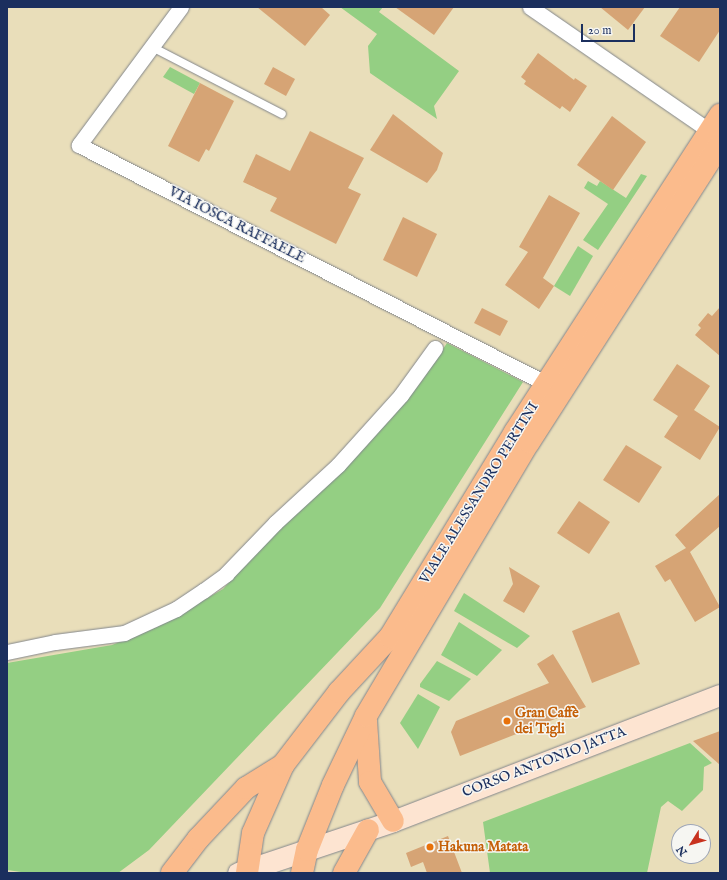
<!DOCTYPE html>
<meta charset="utf-8">
<style>
body{margin:0}
#map{position:relative;width:727px;height:880px;overflow:hidden;background:#e9deba;font-family:"IM FELL English",serif}
div>[style]{position:absolute}
.green>*{inset:0;background:#94cf83}
.building>*{inset:0;background:#d6a475}
.roads{filter:drop-shadow(0 0 1px #82868c) drop-shadow(0 0 1px #82868c)}
.service>*{height:8px;margin:-4px;padding:0 4px;transform-origin:4px;border-radius:4px;background:#fff}
.minor>*{height:15px;margin:-7.5px;padding:0 7.5px;transform-origin:7.5px;border-radius:7.5px;background:#fff}
.secondary>*{height:21px;margin:-10.5px;padding:0 10.5px;transform-origin:10.5px;border-radius:10.5px;background:#fde4d1}
.primary>*{height:22px;margin:-11px;padding:0 11px;transform-origin:11px;border-radius:11px;background:#fbbb8c}
.dots>*{width:11px;height:11px;translate:-50% -50%;box-sizing:border-box;border:2px solid #f6f6f2;border-radius:50%}
span{translate:-50% -50%;white-space:nowrap;text-align:center;line-height:1.15;-webkit-text-stroke:3px #f6f6f2;paint-order:stroke}
.street-label{font-size:14px;color:#1b2f5e}
.food-label{font-size:14px;color:#c56008;font-weight:700}
.left{translate:0 -50%;text-align:left}
.frame{position:absolute;inset:0;border:8px solid #1b2f5e;pointer-events:none}
.north{position:absolute;left:671px;top:824px;width:40px;height:40px;box-sizing:border-box;background:#f6f6f2;border:1px solid #9ea6b7;border-radius:50%;rotate:233deg;font-size:11px;font-weight:700;line-height:16px;text-align:center;color:#1b2f5e}
.north::after{content:'';display:block;margin:auto;width:14px;height:18px;background:#c8321e;clip-path:polygon(50% 0,100% 100%,50% 72%,0 100%)}
.scale{position:absolute;left:581px;top:24px;width:54px;height:18px;box-sizing:border-box;border:2px solid #1b2f5e;border-top:0;padding-left:5px;font-size:12px;line-height:14px;white-space:nowrap;color:#1b2f5e;-webkit-text-stroke:3px #f6f6f2;paint-order:stroke}
</style>
<div id="map">
<div class="green">
<div style="clip-path:polygon(340px 7px,383px 7px,379px 12px,459px 71px,434px 106px,437px 119px,370px 73px,368px 46px,377px 34px)"></div>
<div style="clip-path:polygon(170px 67px,200px 83px,194px 94px,163px 77px)"></div>
<div style="clip-path:polygon(641px 174px,647px 176px,598px 250px,583px 240px,608px 204px,584px 188px,588px 181px,597px 186px,600px 181px,626px 198px)"></div>
<div style="clip-path:polygon(578px 246px,593px 256px,570px 296px,554px 286px)"></div>
<div style="clip-path:polygon(447px 343px,523px 382px,380px 608px,149px 850px,118px 873px,28px 873px,7px 870px,7px 663px,112px 645px,157px 627px,223px 589px,266px 542px,390px 420px,421px 382px)"></div>
<div style="clip-path:polygon(464px 593px,530px 636px,517px 648px,454px 611px)"></div>
<div style="clip-path:polygon(459px 622px,502px 650px,477px 676px,441px 655px)"></div>
<div style="clip-path:polygon(437px 661px,471px 679px,449px 701px,420px 687px,420px 684px)"></div>
<div style="clip-path:polygon(418px 694px,440px 707px,418px 749px,400px 723px)"></div>
<div style="clip-path:polygon(690px 743px,712px 763px,704px 767px,703px 790px,682px 811px,668px 801px,661px 807px,647px 873px,490px 873px,483px 822px)"></div>
</div>
<div class="building">
<div style="clip-path:polygon(257px 7px,321px 7px,330px 15px,305px 46px)"></div>
<div style="clip-path:polygon(395px 7px,454px 7px,434px 35px)"></div>
<div style="clip-path:polygon(600px 7px,645px 7px,628px 30px)"></div>
<div style="clip-path:polygon(680px 7px,720px 7px,720px 30px,699px 62px,660px 36px)"></div>
<div style="clip-path:polygon(538px 53px,574px 80px,575px 78px,587px 86px,570px 112px,562px 106px,560px 109px,524px 84px,526px 81px,521px 77px)"></div>
<div style="clip-path:polygon(273px 67px,295px 79px,286px 96px,264px 84px)"></div>
<div style="clip-path:polygon(200px 83px,234px 101px,209px 151px,206px 149px,199px 162px,168px 146px)"></div>
<div style="clip-path:polygon(393px 114px,443px 153px,437px 170px,427px 183px,370px 150px)"></div>
<div style="clip-path:polygon(612px 116px,646px 142px,613px 190px,577px 165px)"></div>
<div style="clip-path:polygon(310px 131px,364px 158px,348px 188px,361px 194px,336px 244px,270px 211px,277px 198px,243px 182px,256px 154px,290px 171px)"></div>
<div style="clip-path:polygon(549px 195px,580px 213px,543px 278px,554px 286px,539px 309px,505px 285px,528px 252px,519px 247px)"></div>
<div style="clip-path:polygon(403px 217px,437px 234px,417px 277px,383px 260px)"></div>
<div style="clip-path:polygon(720px 307px,720px 356px,695px 335px,701px 328px,698px 325px,708px 313px,712px 316px)"></div>
<div style="clip-path:polygon(482px 308px,508px 321px,500px 336px,474px 323px)"></div>
<div style="clip-path:polygon(677px 364px,710px 386px,694px 410px,720px 427px,700px 460px,664px 437px,678px 416px,653px 400px)"></div>
<div style="clip-path:polygon(626px 445px,662px 467px,639px 503px,603px 480px)"></div>
<div style="clip-path:polygon(720px 494px,720px 526px,690px 552px,720px 607px,695px 622px,670px 579px,665px 582px,655px 566px,686px 548px,675px 535px)"></div>
<div style="clip-path:polygon(579px 501px,610px 522px,589px 554px,557px 533px)"></div>
<div style="clip-path:polygon(509px 567px,540px 586px,524px 613px,503px 601px,513px 584px)"></div>
<div style="clip-path:polygon(619px 612px,640px 664px,592px 683px,572px 631px)"></div>
<div style="clip-path:polygon(553px 654px,586px 707px,460px 756px,451px 732px,456px 721px,549px 683px,537px 664px)"></div>
<div style="clip-path:polygon(720px 731px,720px 765px,693px 741px)"></div>
<div style="clip-path:polygon(448px 836px,462px 873px,427px 873px,423px 862px,411px 867px,406px 853px)"></div>
</div>
<div class="roads">
<div class="service">
<div style="left:152px;top:47px;width:146px;rotate:27.3deg"></div>
</div>
<div class="minor">
<div style="left:181px;top:7px;width:172px;rotate:126.5deg"></div>
<div style="left:79px;top:145px;width:525px;rotate:27.05deg"></div>
<div style="left:530px;top:7px;width:219px;rotate:34.6deg"></div>
<div style="left:7px;top:652px;width:49px;rotate:-11.8deg"></div>
<div style="left:55px;top:642px;width:70px;rotate:-7.4deg"></div>
<div style="left:124px;top:633px;width:57px;rotate:-24.8deg"></div>
<div style="left:176px;top:609px;width:32px;rotate:-34deg"></div>
<div style="left:203px;top:591px;width:29px;rotate:-36deg"></div>
<div style="left:226px;top:574px;width:71px;rotate:-46.1deg"></div>
<div style="left:275px;top:523px;width:86px;rotate:-42.6deg"></div>
<div style="left:338px;top:465px;width:94px;rotate:-48deg"></div>
<div style="left:401px;top:395px;width:58px;rotate:-54.1deg"></div>
</div>
<div class="secondary">
<div style="left:238px;top:873px;width:163px;rotate:-18.5deg"></div>
<div style="left:393px;top:821px;width:350px;rotate:-21.1deg"></div>
</div>
<div class="primary">
<div style="left:366px;top:721px;width:61px;rotate:86.2deg"></div>
<div style="left:370px;top:782px;width:45px;rotate:59.5deg"></div>
<div style="left:172px;top:873px;width:43px;rotate:-52.6deg"></div>
<div style="left:198px;top:839px;width:70px;rotate:-46.7deg"></div>
<div style="left:246px;top:788px;width:44px;rotate:-31.9deg"></div>
<div style="left:247px;top:873px;width:40px;rotate:-81.5deg"></div>
<div style="left:253px;top:833px;width:74px;rotate:-66.2deg"></div>
<div style="left:283px;top:765px;width:92px;rotate:-52.5deg"></div>
<div style="left:339px;top:692px;width:75px;rotate:-47.2deg"></div>
<div style="left:390px;top:637px;width:240px;rotate:-58.6deg"></div>
<div style="left:515px;top:432px;width:378px;rotate:-57.1deg"></div>
<div style="left:302px;top:873px;width:24px;rotate:-78deg"></div>
<div style="left:307px;top:850px;width:70px;rotate:-68.2deg"></div>
<div style="left:333px;top:785px;width:76px;rotate:-64.4deg"></div>
<div style="left:366px;top:716px;width:319px;rotate:-59.3deg"></div>
<div style="left:529px;top:442px;width:354px;rotate:-57.3deg"></div>
<div style="left:344px;top:873px;width:49px;rotate:-60.8deg"></div>
</div>
</div>
<div class="dots">
<div style="left:507px;top:721px;background:#e8710a"></div>
<div style="left:430px;top:847px;background:#e8710a"></div>
</div>
<div class="street-label">
<span style="left:237px;top:225px;rotate:27deg">VIA IOSCA RAFFAELE</span>
<span style="left:479px;top:493px;rotate:-58deg">VIALE ALESSANDRO PERTINI</span>
<span style="left:544px;top:762px;rotate:-21deg">CORSO ANTONIO JATTA</span>
</div>
<div class="food-label">
<span class="left" style="left:515px;top:721px">Gran Caffè<br>dei Tigli</span>
<span class="left" style="left:438px;top:847px">Hakuna Matata</span>
</div>
<div class="frame"></div>
<div class="north">N</div>
<div class="scale">20 m</div>
</div>
